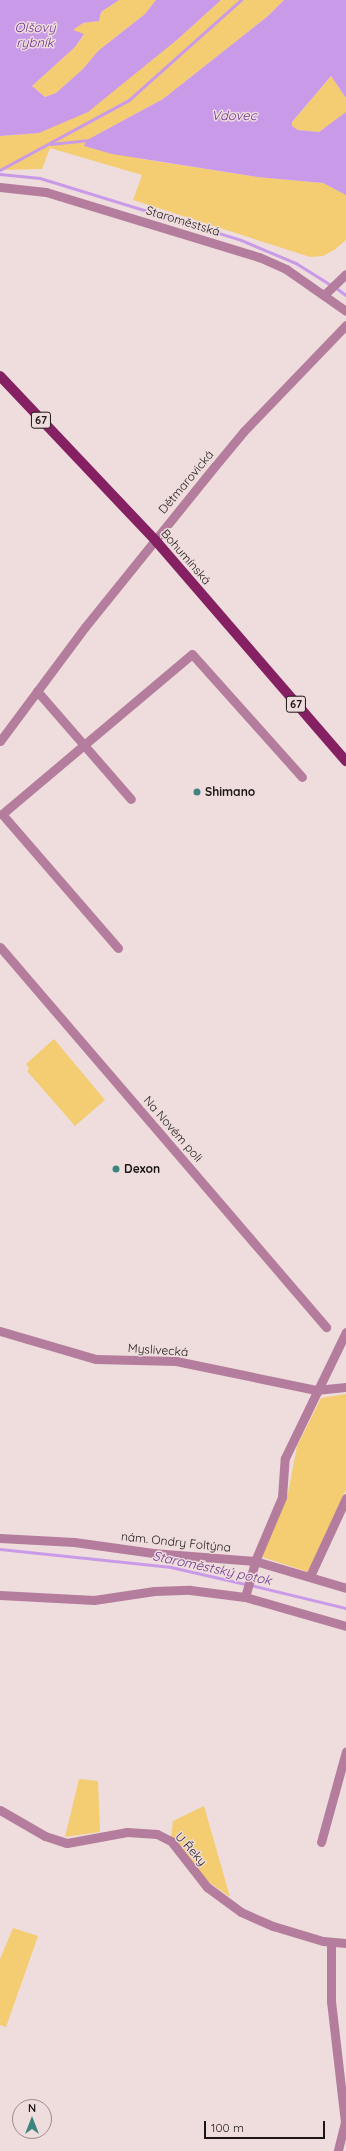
<!DOCTYPE html>
<meta charset="utf-8">
<style>
body{margin:0}
#map{position:relative;width:346px;height:2151px;overflow:hidden;background:#eedddc;font-family:Quicksand,sans-serif}
div>[style]{position:absolute}
.green>*{inset:0;background:#f4cd72}
.water>*{inset:0;background:#c99ae8}
.stream>*{height:2.5px;margin:-1.25px;padding:0 1.25px;transform-origin:1.25px;border-radius:1.25px;background:#c99ae8}
.minor>*{height:9px;margin:-4.5px;padding:0 4.5px;transform-origin:4.5px;border-radius:4.5px;background:#b57d9d}
.major>*{height:10px;margin:-5px;padding:0 5px;transform-origin:5px;border-radius:5px;background:#852063}
.dots>*{width:11px;height:11px;translate:-50% -50%;box-sizing:border-box;border:2px solid #eedddc;border-radius:50%}
span{translate:-50% -50%;white-space:nowrap;text-align:center;line-height:1.15;-webkit-text-stroke:3px #eedddc;paint-order:stroke}
.shield-label span{padding:1px 3px;background:#eedddc;border:1px solid;border-radius:3px;-webkit-text-stroke-width:0}
.shield-label{font-size:11px;color:#1c1616;font-weight:700}
.street-label{font-size:12px;color:#1c1616}
.poi-label{font-size:12px;color:#1c1616;font-weight:700}
.left{translate:0 -50%;text-align:left}
.water-label{font-size:13px;color:#6d348f;font-style:italic}
.north{position:absolute;left:12px;top:2099px;width:40px;height:40px;box-sizing:border-box;background:#eedddc;border:1px solid #9a8d8d;border-radius:50%;rotate:0deg;font-size:11px;font-weight:700;line-height:16px;text-align:center;color:#1c1616}
.north::after{content:'';display:block;margin:auto;width:14px;height:18px;background:#3d847e;clip-path:polygon(50% 0,100% 100%,50% 72%,0 100%)}
.scale{position:absolute;left:204px;top:2121px;width:121px;height:18px;box-sizing:border-box;border:2px solid #1c1616;border-top:0;padding-left:5px;font-size:12px;line-height:14px;white-space:nowrap;color:#1c1616;-webkit-text-stroke:3px #eedddc;paint-order:stroke}
</style>
<div id="map">
<div class="green">
<div style="clip-path:polygon(119px 0,156px 0,145px 14px,98px 51px,83px 69px,56px 93px,45px 97px,32px 86px,75px 47px,84px 35px,72px 30px,83px 23px,99px 21px,101px 12px)"></div>
<div style="clip-path:polygon(221px 0,284px 0,268px 16px,163px 99px,87px 140px,142px 159px,257px 177px,323px 183px,346px 195px,346px 240px,334px 250px,323px 256px,310px 257px,133px 200px,142px 175px,50px 148px,42px 169px,0 170px,0 136px,39px 133px,178px 39px)"></div>
<div style="clip-path:polygon(331px 76px,346px 98px,346px 113px,319px 132px,298px 130px,292px 126px,292px 122px)"></div>
<div style="clip-path:polygon(54px 1039px,105px 1100px,75px 1126px,27px 1071px,29px 1068px,26px 1064px)"></div>
<div style="clip-path:polygon(346px 1394px,346px 1490px,308px 1572px,262px 1557px,288px 1493px,297px 1446px,321px 1398px)"></div>
<div style="clip-path:polygon(79px 1779px,98px 1781px,100px 1832px,65px 1837px)"></div>
<div style="clip-path:polygon(204px 1806px,230px 1897px,206px 1880px,171px 1837px,173px 1821px)"></div>
<div style="clip-path:polygon(13px 1928px,38px 1936px,6px 2027px,0 2025px,0 1959px)"></div>
</div>
<div class="water">
<div style="clip-path:polygon(0 0,119px 0,101px 12px,99px 21px,83px 23px,73px 30px,84px 34px,75px 47px,32px 86px,45px 97px,56px 93px,83px 69px,98px 51px,145px 14px,156px 0,221px 0,178px 39px,88px 112px,39px 133px,0 136px)"></div>
<div style="clip-path:polygon(284px 0,346px 0,346px 98px,331px 76px,292px 122px,292px 126px,298px 130px,319px 132px,346px 112px,346px 195px,323px 183px,257px 177px,112px 154px,84px 146px,87px 140px,163px 99px,268px 16px)"></div>
</div>
<div class="stream">
<div style="left:51px;top:144px;width:39px;rotate:-6deg"></div>
<div style="left:0;top:170px;width:147px;rotate:-28.5deg"></div>
<div style="left:129px;top:100px;width:150px;rotate:-41.8deg"></div>
<div style="left:0;top:174px;width:40px;rotate:5.7deg"></div>
<div style="left:40px;top:178px;width:210px;rotate:17.1deg"></div>
<div style="left:241px;top:240px;width:60px;rotate:22.7deg"></div>
<div style="left:296px;top:263px;width:41px;rotate:32.2deg"></div>
<div style="left:335px;top:287px;width:14px;rotate:36deg"></div>
<div style="left:0;top:1549px;width:172px;rotate:6deg"></div>
<div style="left:171px;top:1567px;width:77px;rotate:12.8deg"></div>
<div style="left:251px;top:1585px;width:98px;rotate:13.6deg"></div>
</div>
<div class="minor">
<div style="left:0;top:187px;width:46px;rotate:6.2deg"></div>
<div style="left:46px;top:192px;width:223px;rotate:17deg"></div>
<div style="left:259px;top:257px;width:30px;rotate:24deg"></div>
<div style="left:286px;top:269px;width:73px;rotate:35deg"></div>
<div style="left:324px;top:295px;width:30px;rotate:-44deg"></div>
<div style="left:37px;top:691px;width:143px;rotate:49deg"></div>
<div style="left:0;top:741px;width:142px;rotate:-53.3deg"></div>
<div style="left:85px;top:627px;width:207px;rotate:-51.1deg"></div>
<div style="left:215px;top:466px;width:45px;rotate:-50.4deg"></div>
<div style="left:244px;top:431px;width:147px;rotate:-46.1deg"></div>
<div style="left:0;top:947px;width:501px;rotate:49.37deg"></div>
<div style="left:118px;top:948px;width:177px;rotate:-130.9deg"></div>
<div style="left:2px;top:814px;width:248px;rotate:-40.1deg"></div>
<div style="left:192px;top:654px;width:165px;rotate:48.2deg"></div>
<div style="left:0;top:1331px;width:100px;rotate:16.3deg"></div>
<div style="left:96px;top:1359px;width:80px;rotate:1.4deg"></div>
<div style="left:176px;top:1361px;width:143px;rotate:11.7deg"></div>
<div style="left:316px;top:1390px;width:30px;rotate:-6deg"></div>
<div style="left:0;top:1538px;width:74px;rotate:3.1deg"></div>
<div style="left:74px;top:1542px;width:80px;rotate:7.9deg"></div>
<div style="left:153px;top:1553px;width:102px;rotate:4.5deg"></div>
<div style="left:255px;top:1561px;width:95px;rotate:16.5deg"></div>
<div style="left:310px;top:1576px;width:86px;rotate:-65.2deg"></div>
<div style="left:0;top:1595px;width:94px;rotate:3deg"></div>
<div style="left:94px;top:1600px;width:61px;rotate:-8.5deg"></div>
<div style="left:154px;top:1591px;width:36px;rotate:-2deg"></div>
<div style="left:190px;top:1590px;width:55px;rotate:7.3deg"></div>
<div style="left:245px;top:1597px;width:105px;rotate:16deg"></div>
<div style="left:245px;top:1597px;width:37px;rotate:-74deg"></div>
<div style="left:255px;top:1561px;width:69px;rotate:-67.1deg"></div>
<div style="left:282px;top:1497px;width:39px;rotate:-86deg"></div>
<div style="left:285px;top:1458px;width:140px;rotate:-64.2deg"></div>
<div style="left:0;top:1810px;width:52px;rotate:30deg"></div>
<div style="left:45px;top:1836px;width:23px;rotate:18deg"></div>
<div style="left:67px;top:1843px;width:61px;rotate:-10.4deg"></div>
<div style="left:127px;top:1832px;width:30px;rotate:4deg"></div>
<div style="left:157px;top:1834px;width:16px;rotate:27deg"></div>
<div style="left:171px;top:1841px;width:58px;rotate:52deg"></div>
<div style="left:207px;top:1887px;width:42px;rotate:36.3deg"></div>
<div style="left:241px;top:1912px;width:35px;rotate:24deg"></div>
<div style="left:273px;top:1926px;width:52px;rotate:16.7deg"></div>
<div style="left:323px;top:1941px;width:23px;rotate:5deg"></div>
<div style="left:321px;top:1842px;width:94px;rotate:-74.6deg"></div>
<div style="left:331px;top:1942px;width:59px;rotate:90deg"></div>
<div style="left:331px;top:2001px;width:122px;rotate:83.4deg"></div>
<div style="left:345px;top:2122px;width:30px;rotate:104deg"></div>
</div>
<div class="major">
<div style="left:0;top:376px;width:227px;rotate:46.6deg"></div>
<div style="left:156px;top:541px;width:291px;rotate:49.2deg"></div>
</div>
<div class="dots">
<div style="left:197px;top:792px;background:#3d847e"></div>
<div style="left:116px;top:1169px;background:#3d847e"></div>
</div>
<div class="shield-label">
<span style="left:41px;top:420px">67</span>
<span style="left:296px;top:704px">67</span>
</div>
<div class="street-label">
<span style="left:183px;top:221px;rotate:17deg">Staroměstská</span>
<span style="left:186px;top:482px;rotate:-50deg">Dětmarovická</span>
<span style="left:186px;top:557px;rotate:49deg">Bohumínská</span>
<span style="left:173px;top:1129px;rotate:49deg">Na Novém poli</span>
<span style="left:158px;top:1350px;rotate:4deg">Myslivecká</span>
<span style="left:176px;top:1542px;rotate:6deg">nám. Ondry Foltýna</span>
<span style="left:191px;top:1849px;rotate:48deg">U Řeky</span>
</div>
<div class="poi-label">
<span class="left" style="left:205px;top:792px">Shimano</span>
<span class="left" style="left:124px;top:1169px">Dexon</span>
</div>
<div class="water-label">
<span style="left:35px;top:35px">Olšový<br>rybník</span>
<span style="left:234px;top:115px">Vdovec</span>
<span style="left:212px;top:1568px;rotate:12deg">Staroměstský potok</span>
</div>
<div class="north">N</div>
<div class="scale">100 m</div>
</div>
